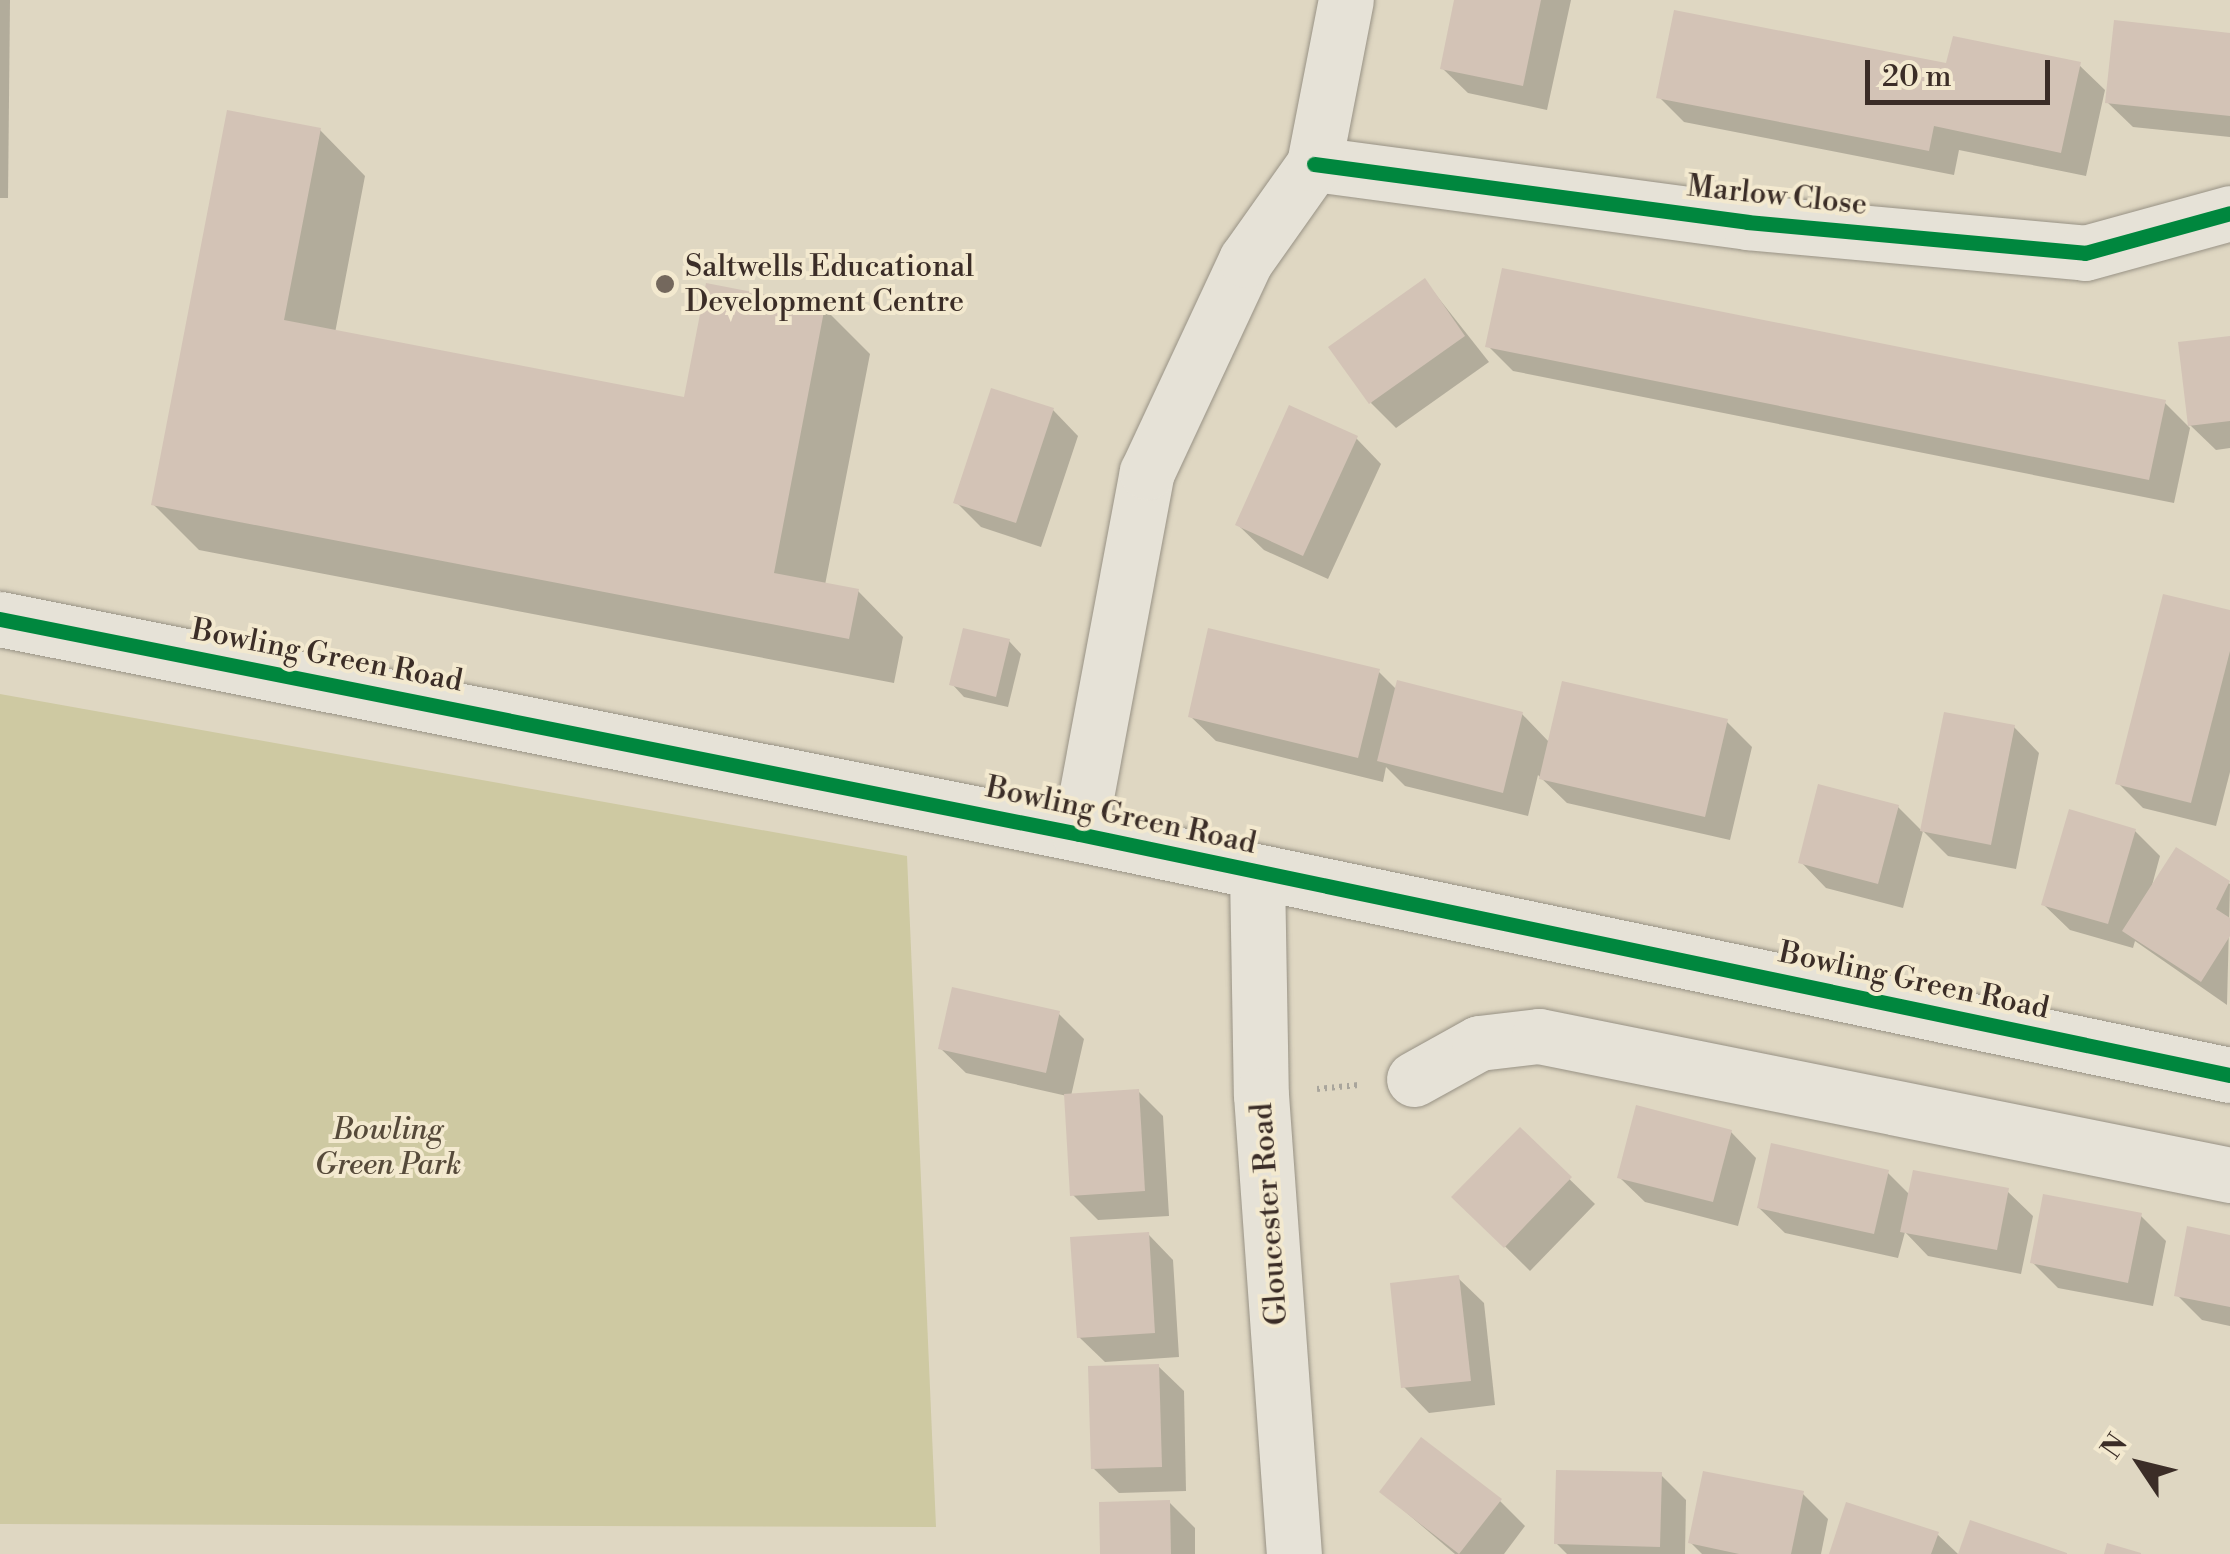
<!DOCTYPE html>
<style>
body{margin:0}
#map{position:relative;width:2230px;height:1554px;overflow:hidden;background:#dfd7c2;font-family:"Libre Bodoni",serif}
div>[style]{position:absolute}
.green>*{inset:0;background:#cec9a2}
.shadow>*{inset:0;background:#0003}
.building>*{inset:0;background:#d3c3b6}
.path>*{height:6px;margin-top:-3px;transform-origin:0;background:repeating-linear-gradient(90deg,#a9a59c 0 2.5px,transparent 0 7.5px)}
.roads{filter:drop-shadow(0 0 2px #989285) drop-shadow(0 0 2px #989285)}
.minor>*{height:55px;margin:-27.5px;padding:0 27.5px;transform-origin:27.5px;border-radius:27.5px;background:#e6e2d7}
.tertiary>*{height:55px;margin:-27.5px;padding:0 27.5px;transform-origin:27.5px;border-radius:27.5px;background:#e6e2d7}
.cycleway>*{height:15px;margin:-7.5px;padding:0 7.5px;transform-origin:7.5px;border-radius:7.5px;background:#00873e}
.dots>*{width:28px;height:28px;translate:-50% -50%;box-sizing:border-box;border:5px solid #f3e9cf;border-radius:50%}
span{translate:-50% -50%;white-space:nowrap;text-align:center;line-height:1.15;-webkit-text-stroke:8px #f3e9cf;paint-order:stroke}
.street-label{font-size:30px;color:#3b2d27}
.poi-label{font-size:30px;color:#3b2d27}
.left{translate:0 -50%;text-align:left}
.park-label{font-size:30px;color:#564a3a;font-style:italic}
.north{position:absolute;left:2090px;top:1414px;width:100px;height:100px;-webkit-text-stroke:8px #f3e9cf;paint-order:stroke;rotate:305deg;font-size:28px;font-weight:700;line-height:40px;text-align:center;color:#3b2d27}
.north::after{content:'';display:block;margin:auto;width:35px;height:45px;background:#3b2d27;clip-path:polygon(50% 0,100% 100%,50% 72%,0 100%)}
.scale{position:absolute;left:1865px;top:60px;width:185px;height:45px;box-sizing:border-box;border:5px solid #3b2d27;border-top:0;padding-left:12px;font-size:30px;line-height:35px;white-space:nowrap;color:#3b2d27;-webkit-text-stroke:8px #f3e9cf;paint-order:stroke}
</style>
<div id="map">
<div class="green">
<div style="clip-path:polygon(0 694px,907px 856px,936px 1527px,0 1524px)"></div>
</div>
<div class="shadow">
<div style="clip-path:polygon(0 0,10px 0,8px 198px,0 198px)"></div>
<div style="clip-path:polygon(1457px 0,1571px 0,1547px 110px,1468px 93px,1442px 68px)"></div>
<div style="clip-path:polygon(2230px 35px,2230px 137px,2133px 127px,2107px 102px)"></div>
<div style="clip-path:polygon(2079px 65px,2105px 90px,2086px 176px,1959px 150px,1954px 175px,1684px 122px,1659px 97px,1948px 66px)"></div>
<div style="clip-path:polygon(320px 130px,365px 176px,335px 333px,686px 400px,824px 308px,870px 354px,825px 585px,858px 591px,903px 637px,894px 683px,199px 550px,153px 504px)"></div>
<div style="clip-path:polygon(1425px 281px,1489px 362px,1396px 428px,1371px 403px)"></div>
<div style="clip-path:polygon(2230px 338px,2230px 448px,2216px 450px,2190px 425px)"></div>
<div style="clip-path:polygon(1488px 346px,2165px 403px,2190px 428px,2174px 503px,1513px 371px)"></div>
<div style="clip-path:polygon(1053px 410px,1078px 436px,1041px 547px,981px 527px,956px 502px)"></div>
<div style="clip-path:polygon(1356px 438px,1381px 464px,1328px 579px,1264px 550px,1238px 525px)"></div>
<div style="clip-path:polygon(2230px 613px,2230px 772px,2216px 826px,2143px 808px,2118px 783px)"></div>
<div style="clip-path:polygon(1009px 641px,1021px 654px,1008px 707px,964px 697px,952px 684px)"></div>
<div style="clip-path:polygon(1379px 672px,1397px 690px,1522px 714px,1550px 743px,1727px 722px,1752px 747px,1730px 840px,1567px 803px,1538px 775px,1528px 816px,1405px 786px,1386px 767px,1383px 782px,1216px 741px,1190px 716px)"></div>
<div style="clip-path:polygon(1946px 715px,2014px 727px,2039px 753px,2016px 869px,1948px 856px,1923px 831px,1903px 908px,1826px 888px,1801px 862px,1898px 807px,1923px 832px)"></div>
<div style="clip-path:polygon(2135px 831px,2160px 856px,2151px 889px,2177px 850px,2230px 884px,2227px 1005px,2135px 941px,2133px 948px,2070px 930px,2044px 905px)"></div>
<div style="clip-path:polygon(1059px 1014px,1084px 1039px,1071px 1096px,1138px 1091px,1163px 1116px,1169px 1216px,1098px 1220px,1073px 1195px,1067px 1096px,966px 1073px,940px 1048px)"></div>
<div style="clip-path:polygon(1520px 1131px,1595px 1204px,1530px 1271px,1455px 1197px)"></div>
<div style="clip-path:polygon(1731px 1132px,1756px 1158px,1738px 1226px,1645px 1202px,1619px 1177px)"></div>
<div style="clip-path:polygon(1887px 1172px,1910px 1195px,2007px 1191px,2033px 1216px,2021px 1274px,1928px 1256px,1905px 1232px,1898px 1258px,1785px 1233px,1759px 1208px)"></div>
<div style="clip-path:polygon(2140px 1215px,2166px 1241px,2153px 1306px,2058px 1288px,2033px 1263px)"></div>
<div style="clip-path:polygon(1148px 1234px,1173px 1260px,1179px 1357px,1105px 1362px,1079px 1337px)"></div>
<div style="clip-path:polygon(2230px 1237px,2230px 1326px,2202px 1320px,2177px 1295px)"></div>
<div style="clip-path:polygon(1458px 1278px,1484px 1303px,1495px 1405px,1429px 1413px,1404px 1387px)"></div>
<div style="clip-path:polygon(1158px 1366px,1184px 1391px,1186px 1491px,1119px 1493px,1093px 1468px)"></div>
<div style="clip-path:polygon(1661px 1475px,1686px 1500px,1685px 1554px,1567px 1554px,1556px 1543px)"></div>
<div style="clip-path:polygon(1382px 1492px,1500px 1501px,1525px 1526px,1504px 1554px,1455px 1554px)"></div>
<div style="clip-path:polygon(1803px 1494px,1828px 1519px,1821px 1554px,1702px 1554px,1690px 1542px)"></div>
<div style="clip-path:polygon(1169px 1502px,1195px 1528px,1195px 1554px,1102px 1554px)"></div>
<div style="clip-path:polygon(1937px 1534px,1958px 1554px,1831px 1554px)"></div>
</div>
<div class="building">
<div style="clip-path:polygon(1454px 0,1541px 0,1523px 86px,1440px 69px)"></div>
<div style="clip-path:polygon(1674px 10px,1946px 63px,1953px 36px,2081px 62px,2061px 153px,1934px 126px,1929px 151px,1656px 98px)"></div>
<div style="clip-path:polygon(2114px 20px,2230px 33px,2230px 116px,2105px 103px)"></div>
<div style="clip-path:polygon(227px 110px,321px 128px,284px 320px,684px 397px,706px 283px,825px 306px,774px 573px,859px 589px,849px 639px,151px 505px)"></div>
<div style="clip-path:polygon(1502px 268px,2166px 400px,2149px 480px,1485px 347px)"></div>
<div style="clip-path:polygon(1425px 278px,1465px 336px,1369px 404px,1328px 347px)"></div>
<div style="clip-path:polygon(2230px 336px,2230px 421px,2188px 426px,2178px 342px)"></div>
<div style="clip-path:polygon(991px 388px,1054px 408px,1016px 523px,953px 503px)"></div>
<div style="clip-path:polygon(1289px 405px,1358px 436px,1303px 556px,1235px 525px)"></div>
<div style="clip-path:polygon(2163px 594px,2230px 610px,2230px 651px,2191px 803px,2115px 784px)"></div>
<div style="clip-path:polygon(963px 628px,1010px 639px,996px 697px,949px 685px)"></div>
<div style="clip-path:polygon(1208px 628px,1380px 669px,1358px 758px,1188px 717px)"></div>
<div style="clip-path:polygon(1397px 680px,1523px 712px,1503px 793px,1377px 761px)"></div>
<div style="clip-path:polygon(1562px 681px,1728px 719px,1705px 817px,1539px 779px)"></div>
<div style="clip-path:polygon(1944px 712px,2015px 725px,1991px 845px,1920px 831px)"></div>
<div style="clip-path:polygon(1818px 784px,1899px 805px,1878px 884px,1798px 863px)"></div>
<div style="clip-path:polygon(2069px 809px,2136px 829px,2108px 924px,2041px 905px)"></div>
<div style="clip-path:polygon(2176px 847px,2230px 881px,2216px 909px,2230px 918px,2230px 936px,2201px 982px,2122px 931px)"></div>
<div style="clip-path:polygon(952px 987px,1060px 1011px,1046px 1073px,938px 1049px)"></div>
<div style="clip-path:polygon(1139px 1089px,1145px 1191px,1070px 1196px,1064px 1094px)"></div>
<div style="clip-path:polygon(1636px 1105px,1732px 1130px,1713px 1202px,1617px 1178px)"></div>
<div style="clip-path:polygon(1520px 1127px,1572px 1177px,1504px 1248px,1451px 1197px)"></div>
<div style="clip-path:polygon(1771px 1143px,1889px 1170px,1874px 1234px,1757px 1208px)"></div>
<div style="clip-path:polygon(1913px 1170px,2009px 1188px,1997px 1250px,1900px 1232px)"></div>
<div style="clip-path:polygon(2043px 1194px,2142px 1213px,2128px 1283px,2030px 1263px)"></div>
<div style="clip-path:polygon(2187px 1226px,2230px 1235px,2230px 1307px,2174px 1296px)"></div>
<div style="clip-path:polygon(1149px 1232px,1155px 1333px,1077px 1338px,1070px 1237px)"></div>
<div style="clip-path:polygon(1459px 1275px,1471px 1381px,1401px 1388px,1390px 1283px)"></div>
<div style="clip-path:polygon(1159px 1364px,1162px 1467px,1091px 1469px,1088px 1366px)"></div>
<div style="clip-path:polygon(1421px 1437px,1502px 1499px,1459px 1554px,1379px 1492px)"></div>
<div style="clip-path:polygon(1556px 1470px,1662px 1472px,1660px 1547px,1554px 1544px)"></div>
<div style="clip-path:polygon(1703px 1471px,1804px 1491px,1791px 1554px,1739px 1554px,1688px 1543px)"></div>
<div style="clip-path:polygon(1170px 1500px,1171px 1554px,1100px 1554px,1099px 1502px)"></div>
<div style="clip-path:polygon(1846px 1502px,1939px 1532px,1931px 1554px,1829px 1554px)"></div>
<div style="clip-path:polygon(1970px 1520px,2067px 1553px,2067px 1554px,1958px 1554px)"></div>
<div style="clip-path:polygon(2107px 1543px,2141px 1553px,2141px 1554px,2104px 1554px)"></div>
</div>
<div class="path">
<div style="left:1317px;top:1089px;width:42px;rotate:-5.4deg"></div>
</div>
<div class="roads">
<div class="minor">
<div style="left:1314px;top:164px;width:437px;rotate:7.6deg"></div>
<div style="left:1747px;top:222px;width:339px;rotate:5.2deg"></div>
<div style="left:2085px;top:253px;width:150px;rotate:-15.4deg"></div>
<div style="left:1079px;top:834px;width:368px;rotate:-79.4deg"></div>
<div style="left:1147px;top:472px;width:234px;rotate:-65deg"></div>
<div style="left:1246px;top:260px;width:118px;rotate:-54.7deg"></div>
<div style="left:1314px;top:164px;width:167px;rotate:-79deg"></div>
<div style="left:1257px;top:873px;width:222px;rotate:89deg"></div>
<div style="left:1261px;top:1095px;width:460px;rotate:85.9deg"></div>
<div style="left:1414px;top:1079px;width:74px;rotate:-29deg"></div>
<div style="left:1479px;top:1043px;width:60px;rotate:-6.7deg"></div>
<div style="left:1539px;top:1036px;width:705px;rotate:11.37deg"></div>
</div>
<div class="tertiary">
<div style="left:0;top:619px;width:1100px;rotate:11.27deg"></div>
<div style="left:1079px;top:834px;width:1176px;rotate:11.83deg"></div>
</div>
</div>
<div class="cycleway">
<div style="left:1314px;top:164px;width:437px;rotate:7.6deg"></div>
<div style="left:1747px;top:222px;width:339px;rotate:5.2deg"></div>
<div style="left:2085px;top:253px;width:150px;rotate:-15.4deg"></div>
<div style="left:0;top:619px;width:1100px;rotate:11.27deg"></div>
<div style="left:1079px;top:834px;width:1176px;rotate:11.83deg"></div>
</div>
<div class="dots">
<div style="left:665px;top:284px;background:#74685d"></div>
</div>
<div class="street-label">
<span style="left:1777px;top:196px;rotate:6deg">Marlow Close</span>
<span style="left:327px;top:656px;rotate:11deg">Bowling Green Road</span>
<span style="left:1121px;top:816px;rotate:12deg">Bowling Green Road</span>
<span style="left:1914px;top:981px;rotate:12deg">Bowling Green Road</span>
<span style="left:1270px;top:1214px;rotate:-94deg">Gloucester Road</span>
</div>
<div class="poi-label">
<span class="left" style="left:685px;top:284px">Saltwells Educational<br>Development Centre</span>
</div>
<div class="park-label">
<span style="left:388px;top:1147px">Bowling<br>Green Park</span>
</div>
<div class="north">N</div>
<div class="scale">20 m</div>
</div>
